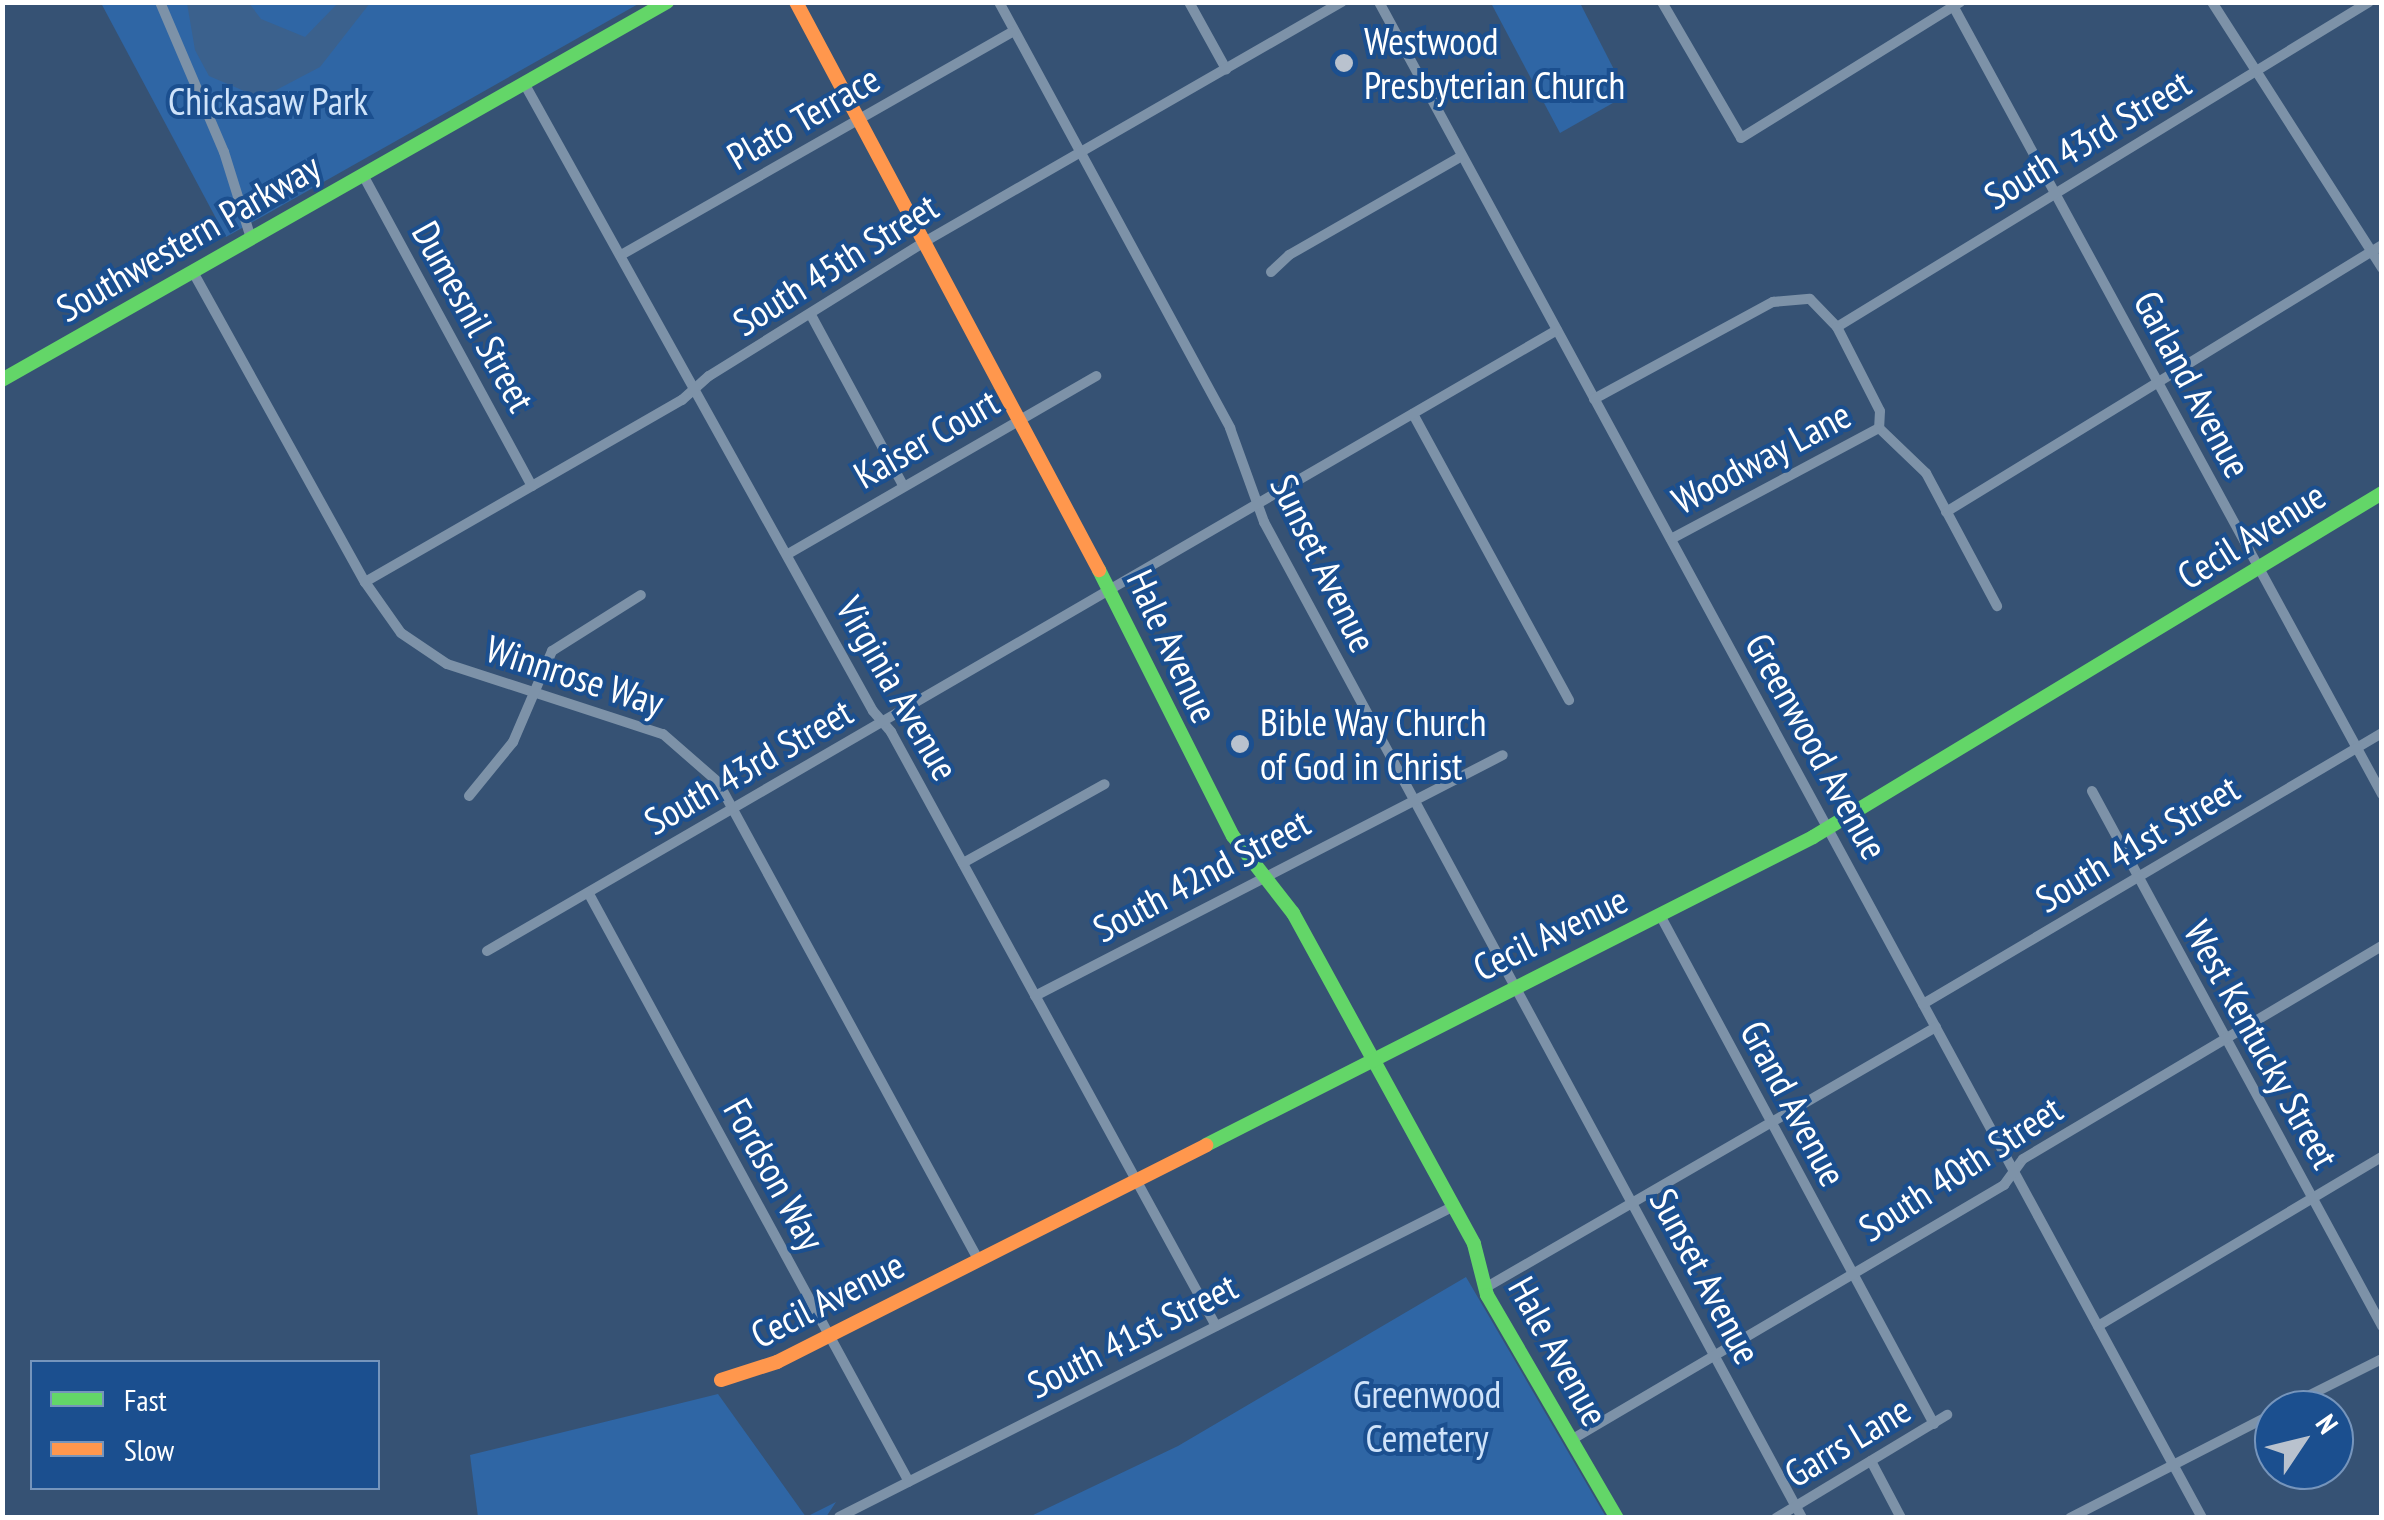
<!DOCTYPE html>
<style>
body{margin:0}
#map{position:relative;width:2384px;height:1520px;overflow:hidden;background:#365274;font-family:"PT Sans Narrow",sans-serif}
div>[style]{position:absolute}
.green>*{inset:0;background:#2f66a5}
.water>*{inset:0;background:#3b618d}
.street>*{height:10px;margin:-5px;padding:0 5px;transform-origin:5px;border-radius:5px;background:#7d92a8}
.fast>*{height:14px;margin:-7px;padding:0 7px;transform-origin:7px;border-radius:7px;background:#63d668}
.slow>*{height:14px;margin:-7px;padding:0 7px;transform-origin:7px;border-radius:7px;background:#ff974d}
.dots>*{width:28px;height:28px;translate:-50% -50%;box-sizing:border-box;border:5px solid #1b4f8f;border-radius:50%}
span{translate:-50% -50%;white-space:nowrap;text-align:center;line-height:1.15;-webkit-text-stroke:8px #1b4f8f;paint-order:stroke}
.poi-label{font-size:38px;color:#fff}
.left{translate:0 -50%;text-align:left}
.park-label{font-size:38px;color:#cfe3fa}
.street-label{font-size:38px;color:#fff}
.frame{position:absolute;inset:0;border:5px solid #fff;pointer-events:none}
.legend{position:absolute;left:30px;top:1360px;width:350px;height:130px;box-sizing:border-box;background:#1b4f8f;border:2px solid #7695bc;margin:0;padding:12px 18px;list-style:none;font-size:30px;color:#fff}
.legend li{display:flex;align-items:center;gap:20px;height:50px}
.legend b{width:50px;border:2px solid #7695bc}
.north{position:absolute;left:2254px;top:1390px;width:100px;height:100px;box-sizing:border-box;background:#1b4f8f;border:2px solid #7695bc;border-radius:50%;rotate:55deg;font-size:28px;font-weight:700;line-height:40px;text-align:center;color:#fff}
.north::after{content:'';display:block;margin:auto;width:35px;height:45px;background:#b9c2ce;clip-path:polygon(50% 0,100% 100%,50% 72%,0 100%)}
</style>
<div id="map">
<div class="green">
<div style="clip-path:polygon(101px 3px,640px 3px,226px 237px)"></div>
<div style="clip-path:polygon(1491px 3px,1580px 3px,1627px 95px,1560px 133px)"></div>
<div style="clip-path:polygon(1466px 1277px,1606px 1517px,1029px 1517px,1178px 1446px)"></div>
<div style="clip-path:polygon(718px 1394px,806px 1517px,836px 1502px,826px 1517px,478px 1517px,470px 1455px)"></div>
</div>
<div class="water">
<div style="clip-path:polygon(187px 3px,249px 3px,261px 19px,305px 37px,338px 3px,370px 3px,320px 67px,261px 98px,209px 76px,195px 50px)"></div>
</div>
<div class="street">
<div style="left:160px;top:2px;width:163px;rotate:66.9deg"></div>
<div style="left:224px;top:152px;width:90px;rotate:72.6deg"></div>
<div style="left:999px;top:2px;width:485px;rotate:61.5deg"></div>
<div style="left:1230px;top:428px;width:100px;rotate:70.1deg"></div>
<div style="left:1264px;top:522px;width:1132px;rotate:61.62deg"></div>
<div style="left:1189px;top:2px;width:77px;rotate:61.1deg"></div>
<div style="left:1379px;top:2px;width:1725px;rotate:61.5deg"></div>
<div style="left:1662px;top:2px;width:157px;rotate:59.8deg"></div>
<div style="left:1741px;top:138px;width:258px;rotate:-31.8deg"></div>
<div style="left:1951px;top:2px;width:902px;rotate:61.45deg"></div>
<div style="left:2212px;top:2px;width:316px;rotate:57.4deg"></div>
<div style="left:524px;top:83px;width:718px;rotate:60.94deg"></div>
<div style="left:873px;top:711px;width:28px;rotate:49deg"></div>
<div style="left:891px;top:732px;width:677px;rotate:61.32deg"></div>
<div style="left:363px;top:175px;width:354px;rotate:61.5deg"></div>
<div style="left:621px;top:255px;width:452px;rotate:-29.7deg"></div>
<div style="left:193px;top:272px;width:355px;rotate:61deg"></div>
<div style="left:365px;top:582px;width:62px;rotate:54.8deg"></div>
<div style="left:401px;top:633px;width:55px;rotate:34deg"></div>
<div style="left:447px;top:664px;width:227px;rotate:18deg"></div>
<div style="left:663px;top:734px;width:73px;rotate:41.1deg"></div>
<div style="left:718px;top:782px;width:543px;rotate:61.41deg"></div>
<div style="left:1271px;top:272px;width:25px;rotate:-43deg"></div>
<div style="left:1289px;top:255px;width:199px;rotate:-29.8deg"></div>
<div style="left:811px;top:315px;width:193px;rotate:61.6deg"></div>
<div style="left:1837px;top:327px;width:623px;rotate:-31.42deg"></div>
<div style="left:1594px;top:399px;width:204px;rotate:-28.5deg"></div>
<div style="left:1773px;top:302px;width:37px;rotate:-5deg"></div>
<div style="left:1810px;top:299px;width:39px;rotate:46deg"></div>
<div style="left:1837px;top:327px;width:94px;rotate:62.9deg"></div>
<div style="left:1880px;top:411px;width:17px;rotate:93deg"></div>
<div style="left:1879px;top:428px;width:65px;rotate:43.8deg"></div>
<div style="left:1926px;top:473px;width:151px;rotate:61.9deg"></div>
<div style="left:1413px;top:414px;width:326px;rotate:61.4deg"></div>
<div style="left:1946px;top:512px;width:511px;rotate:-31.48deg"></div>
<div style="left:1671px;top:539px;width:236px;rotate:-28.1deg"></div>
<div style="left:788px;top:554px;width:356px;rotate:-30deg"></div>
<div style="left:365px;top:582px;width:366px;rotate:-29.9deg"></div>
<div style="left:682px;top:400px;width:36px;rotate:-42deg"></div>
<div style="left:709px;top:376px;width:256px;rotate:-31.9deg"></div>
<div style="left:926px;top:241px;width:480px;rotate:-29.9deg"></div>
<div style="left:2092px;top:791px;width:609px;rotate:61.54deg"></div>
<div style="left:469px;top:796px;width:70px;rotate:-50.8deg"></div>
<div style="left:513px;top:742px;width:99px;rotate:-66.8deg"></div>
<div style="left:552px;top:651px;width:105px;rotate:-32.2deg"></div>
<div style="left:963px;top:863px;width:162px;rotate:-29.1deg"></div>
<div style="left:589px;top:894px;width:669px;rotate:61.44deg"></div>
<div style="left:1660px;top:915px;width:578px;rotate:61.71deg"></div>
<div style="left:487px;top:951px;width:1237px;rotate:-30.13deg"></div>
<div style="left:1035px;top:996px;width:526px;rotate:-27.25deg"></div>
<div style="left:1923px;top:1004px;width:533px;rotate:-30.56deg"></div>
<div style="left:1485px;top:1288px;width:521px;rotate:-30.06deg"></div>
<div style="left:2098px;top:1326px;width:330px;rotate:-30.8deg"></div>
<div style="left:2280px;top:1410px;width:114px;rotate:-26.6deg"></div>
<div style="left:1571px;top:1440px;width:503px;rotate:-30.49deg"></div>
<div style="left:2004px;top:1185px;width:32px;rotate:-54deg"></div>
<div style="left:2023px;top:1159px;width:417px;rotate:-30.7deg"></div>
<div style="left:1871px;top:1461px;width:64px;rotate:62.2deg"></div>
<div style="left:839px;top:1517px;width:687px;rotate:-26.83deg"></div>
<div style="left:1776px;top:1518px;width:200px;rotate:-31.1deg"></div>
<div style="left:2070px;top:1518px;width:229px;rotate:-27.2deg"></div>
</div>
<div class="fast">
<div style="left:2px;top:380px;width:765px;rotate:-29.61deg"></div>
<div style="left:1099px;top:570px;width:298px;rotate:63.3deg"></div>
<div style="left:1233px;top:836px;width:98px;rotate:52.1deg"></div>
<div style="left:1293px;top:913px;width:377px;rotate:61.3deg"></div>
<div style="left:1474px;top:1244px;width:53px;rotate:75.7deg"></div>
<div style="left:1487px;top:1295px;width:258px;rotate:59.8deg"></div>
<div style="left:1206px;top:1145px;width:681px;rotate:-26.9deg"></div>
<div style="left:1813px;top:837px;width:665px;rotate:-31.16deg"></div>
</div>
<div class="slow">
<div style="left:796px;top:2px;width:644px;rotate:61.92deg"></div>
<div style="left:721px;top:1380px;width:59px;rotate:-17.8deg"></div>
<div style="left:777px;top:1362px;width:481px;rotate:-26.8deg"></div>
</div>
<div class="dots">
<div style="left:1344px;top:63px;background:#b9c2ce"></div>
<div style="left:1240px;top:744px;background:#b9c2ce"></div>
</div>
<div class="poi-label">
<span class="left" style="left:1364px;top:63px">Westwood<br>Presbyterian Church</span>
<span class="left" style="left:1260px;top:744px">Bible Way Church<br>of God in Christ</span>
</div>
<div class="park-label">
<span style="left:268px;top:101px">Chickasaw Park</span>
<span style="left:1427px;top:1416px">Greenwood<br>Cemetery</span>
</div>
<div class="street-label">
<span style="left:803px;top:117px;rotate:-30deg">Plato Terrace</span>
<span style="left:2087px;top:139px;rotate:-31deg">South 43rd Street</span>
<span style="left:188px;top:237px;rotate:-30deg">Southwestern Parkway</span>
<span style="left:835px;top:264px;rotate:-32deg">South 45th Street</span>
<span style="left:474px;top:316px;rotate:61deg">Dumesnil Street</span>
<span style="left:2193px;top:384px;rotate:62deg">Garland Avenue</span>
<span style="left:926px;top:438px;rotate:-30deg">Kaiser Court</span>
<span style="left:1761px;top:457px;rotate:-28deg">Woodway Lane</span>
<span style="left:2251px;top:535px;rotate:-32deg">Cecil Avenue</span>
<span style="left:1324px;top:563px;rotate:64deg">Sunset Avenue</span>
<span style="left:1173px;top:646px;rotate:65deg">Hale Avenue</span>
<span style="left:575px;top:675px;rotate:18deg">Winnrose Way</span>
<span style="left:898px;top:688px;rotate:60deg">Virginia Avenue</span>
<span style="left:1817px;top:746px;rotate:61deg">Greenwood Avenue</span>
<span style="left:748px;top:766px;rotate:-30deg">South 43rd Street</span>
<span style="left:2137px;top:843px;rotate:-31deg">South 41st Street</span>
<span style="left:1201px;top:875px;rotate:-28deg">South 42nd Street</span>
<span style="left:1550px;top:933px;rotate:-26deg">Cecil Avenue</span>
<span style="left:2262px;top:1044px;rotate:61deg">West Kentucky Street</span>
<span style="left:1794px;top:1103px;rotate:62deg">Grand Avenue</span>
<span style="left:1960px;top:1168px;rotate:-33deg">South 40th Street</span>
<span style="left:775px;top:1174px;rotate:61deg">Fordson Way</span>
<span style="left:1706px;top:1276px;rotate:62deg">Sunset Avenue</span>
<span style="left:827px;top:1299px;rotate:-27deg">Cecil Avenue</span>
<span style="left:1132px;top:1335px;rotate:-27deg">South 41st Street</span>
<span style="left:1559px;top:1351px;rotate:61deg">Hale Avenue</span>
<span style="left:1847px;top:1441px;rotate:-31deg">Garrs Lane</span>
</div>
<div class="frame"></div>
<ul class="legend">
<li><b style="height:12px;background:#63d668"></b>Fast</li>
<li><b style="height:12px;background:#ff974d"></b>Slow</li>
</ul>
<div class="north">N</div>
</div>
